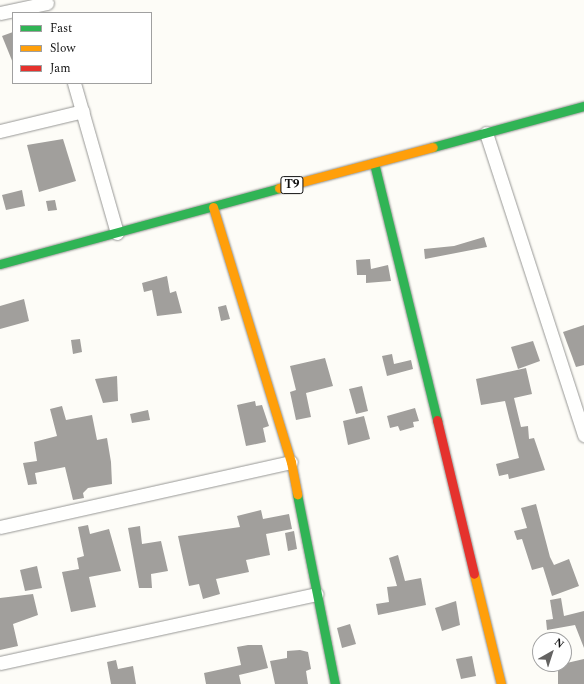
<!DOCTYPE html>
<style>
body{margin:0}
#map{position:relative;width:584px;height:684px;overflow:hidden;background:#fdfcf7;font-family:Spectral,serif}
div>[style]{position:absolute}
.building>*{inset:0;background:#a19f9c}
.roads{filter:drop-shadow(0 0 1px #979795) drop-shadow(0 0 1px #979795)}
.street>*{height:13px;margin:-6.5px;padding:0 6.5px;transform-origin:6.5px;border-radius:6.5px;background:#fffffe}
.fast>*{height:9px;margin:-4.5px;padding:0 4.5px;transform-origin:4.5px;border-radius:4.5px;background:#30b455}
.slow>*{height:9px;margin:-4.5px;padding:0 4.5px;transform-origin:4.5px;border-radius:4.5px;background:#ff9f0a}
.jam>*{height:9px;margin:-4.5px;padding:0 4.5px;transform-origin:4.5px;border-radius:4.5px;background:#e5322d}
span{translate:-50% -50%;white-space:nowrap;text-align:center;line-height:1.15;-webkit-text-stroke:4px #fff;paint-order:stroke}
.shield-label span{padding:1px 3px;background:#fff;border:1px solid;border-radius:3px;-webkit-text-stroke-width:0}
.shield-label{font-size:12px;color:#111;font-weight:700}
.legend{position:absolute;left:12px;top:12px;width:140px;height:72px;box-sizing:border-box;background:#fff;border:1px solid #a0a0a0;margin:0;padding:5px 7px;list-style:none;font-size:12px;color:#111}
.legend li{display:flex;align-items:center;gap:8px;height:20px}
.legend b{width:20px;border:1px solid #a0a0a0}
.north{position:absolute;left:532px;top:632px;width:40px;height:40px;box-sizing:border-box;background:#fff;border:1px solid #a0a0a0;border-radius:50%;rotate:39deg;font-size:11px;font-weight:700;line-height:16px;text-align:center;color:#111}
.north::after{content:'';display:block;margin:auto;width:14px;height:18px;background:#646362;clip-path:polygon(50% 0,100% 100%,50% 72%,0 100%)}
</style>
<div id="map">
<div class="building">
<div style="clip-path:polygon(13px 32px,13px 63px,2px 36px)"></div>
<div style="clip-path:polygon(63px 139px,76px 181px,39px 192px,27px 145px)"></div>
<div style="clip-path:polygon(22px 190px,25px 206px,6px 210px,2px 195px)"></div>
<div style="clip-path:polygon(55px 200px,57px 210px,48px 211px,46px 201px)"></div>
<div style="clip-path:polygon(484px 237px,487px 247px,425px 259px,424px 249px,454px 246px)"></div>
<div style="clip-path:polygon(370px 259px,371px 269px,388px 265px,391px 281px,366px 283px,366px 275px,357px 275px,356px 260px)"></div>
<div style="clip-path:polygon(167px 276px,170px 293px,176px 291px,182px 313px,157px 316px,152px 290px,144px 292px,142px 283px)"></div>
<div style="clip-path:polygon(24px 299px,29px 321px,0 329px,0 306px)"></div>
<div style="clip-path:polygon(226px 305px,230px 319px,221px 321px,218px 307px)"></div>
<div style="clip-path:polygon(584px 325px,584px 365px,576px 367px,563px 332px)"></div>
<div style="clip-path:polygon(80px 339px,82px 352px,73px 354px,71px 340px)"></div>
<div style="clip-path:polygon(533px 341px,540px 361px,518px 369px,511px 347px)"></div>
<div style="clip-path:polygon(392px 354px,394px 364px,411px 360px,413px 369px,387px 376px,382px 356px)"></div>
<div style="clip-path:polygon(325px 358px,333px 386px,306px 393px,311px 417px,296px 420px,290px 392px,296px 390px,290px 366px)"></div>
<div style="clip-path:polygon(526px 368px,532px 394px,514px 398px,521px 427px,528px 426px,529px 439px,534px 438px,545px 470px,509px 479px,508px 474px,499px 476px,496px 464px,519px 458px,505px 401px,481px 405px,476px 379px)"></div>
<div style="clip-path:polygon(117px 376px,118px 401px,103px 403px,95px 379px)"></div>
<div style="clip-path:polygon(362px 386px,368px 411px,356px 414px,349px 389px)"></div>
<div style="clip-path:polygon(255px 401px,256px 406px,262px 405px,269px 426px,263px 428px,266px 442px,246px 446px,237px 405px)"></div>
<div style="clip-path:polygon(62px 406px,66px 420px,92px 415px,97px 440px,107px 438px,111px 462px,112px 484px,88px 488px,83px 493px,84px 498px,73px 500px,65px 467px,35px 473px,37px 484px,28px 485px,23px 463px,37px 461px,34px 442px,57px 436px,50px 409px)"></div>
<div style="clip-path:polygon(415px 408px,419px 421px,413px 422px,414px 427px,400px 431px,398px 426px,390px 428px,387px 416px)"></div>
<div style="clip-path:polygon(148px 410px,150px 420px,132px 423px,130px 414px)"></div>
<div style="clip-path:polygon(364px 416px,370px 439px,348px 445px,343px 421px)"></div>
<div style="clip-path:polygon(536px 504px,550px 557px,554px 565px,569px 559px,579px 586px,552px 596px,543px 567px,532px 570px,522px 539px,517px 540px,514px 531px,527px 528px,521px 508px)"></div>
<div style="clip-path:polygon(261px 510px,263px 519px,289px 514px,292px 529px,266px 534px,270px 555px,246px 560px,249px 572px,216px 579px,220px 594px,203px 599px,199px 584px,189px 586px,178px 536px,240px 527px,237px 516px)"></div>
<div style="clip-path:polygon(88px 525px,90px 534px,109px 529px,121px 571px,89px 577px,96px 607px,71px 612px,62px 572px,79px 569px,77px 558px,84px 556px,78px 527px)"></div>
<div style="clip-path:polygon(140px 526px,142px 544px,161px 541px,168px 571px,151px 574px,152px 588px,139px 588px,128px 528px)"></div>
<div style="clip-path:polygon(294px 531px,297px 549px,288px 551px,285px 533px)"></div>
<div style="clip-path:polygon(398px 555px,405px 581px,421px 578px,426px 605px,378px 615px,376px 604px,389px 602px,387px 587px,397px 586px,389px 558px)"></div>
<div style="clip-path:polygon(37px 566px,42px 588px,25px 591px,20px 570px)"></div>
<div style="clip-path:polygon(33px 594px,38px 615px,13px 624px,18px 646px,0 650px,0 598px)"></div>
<div style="clip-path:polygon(561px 598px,564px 616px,584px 611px,584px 648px,575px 625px,547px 630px,546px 620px,553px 619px,550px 600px)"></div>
<div style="clip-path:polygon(456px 601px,460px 625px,442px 631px,435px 608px)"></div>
<div style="clip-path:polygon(350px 624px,356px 644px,342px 648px,337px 628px)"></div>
<div style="clip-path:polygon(248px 645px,262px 645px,268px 668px,239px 675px,241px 684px,206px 684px,204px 673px,241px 665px,237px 647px)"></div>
<div style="clip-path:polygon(300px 650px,308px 652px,311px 669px,306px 671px,308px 684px,275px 684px,270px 661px,287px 658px,287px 651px)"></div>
<div style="clip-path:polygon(472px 656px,476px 676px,461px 679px,456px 659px)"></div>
<div style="clip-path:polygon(584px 659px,584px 684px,558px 684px,558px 665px)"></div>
<div style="clip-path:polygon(116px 660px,118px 669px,133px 666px,136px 684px,111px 684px,107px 662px)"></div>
</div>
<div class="roads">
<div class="street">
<div style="left:0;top:13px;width:48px;rotate:-12deg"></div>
<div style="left:74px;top:83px;width:156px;rotate:74deg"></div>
<div style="left:0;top:131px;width:85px;rotate:-13.5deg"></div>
<div style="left:486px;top:133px;width:318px;rotate:72deg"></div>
<div style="left:0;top:527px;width:298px;rotate:-12.6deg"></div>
<div style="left:0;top:663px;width:324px;rotate:-12.3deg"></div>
</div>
<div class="fast">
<div style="left:433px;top:147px;width:156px;rotate:-15.2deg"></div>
<div style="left:374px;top:163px;width:265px;rotate:76.2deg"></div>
<div style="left:0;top:264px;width:289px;rotate:-15.2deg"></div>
<div style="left:297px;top:494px;width:194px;rotate:78.7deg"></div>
</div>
<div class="slow">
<div style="left:279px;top:188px;width:159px;rotate:-14.9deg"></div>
<div style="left:213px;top:207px;width:267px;rotate:73deg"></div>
<div style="left:291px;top:462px;width:33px;rotate:79deg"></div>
<div style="left:474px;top:574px;width:113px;rotate:76.2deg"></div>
</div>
<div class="jam">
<div style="left:437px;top:420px;width:158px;rotate:76.5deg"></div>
</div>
</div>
<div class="shield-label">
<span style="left:292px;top:185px">T9</span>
</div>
<ul class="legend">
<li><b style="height:5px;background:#30b455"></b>Fast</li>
<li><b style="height:5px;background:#ff9f0a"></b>Slow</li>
<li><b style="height:5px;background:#e5322d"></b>Jam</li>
</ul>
<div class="north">N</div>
</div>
